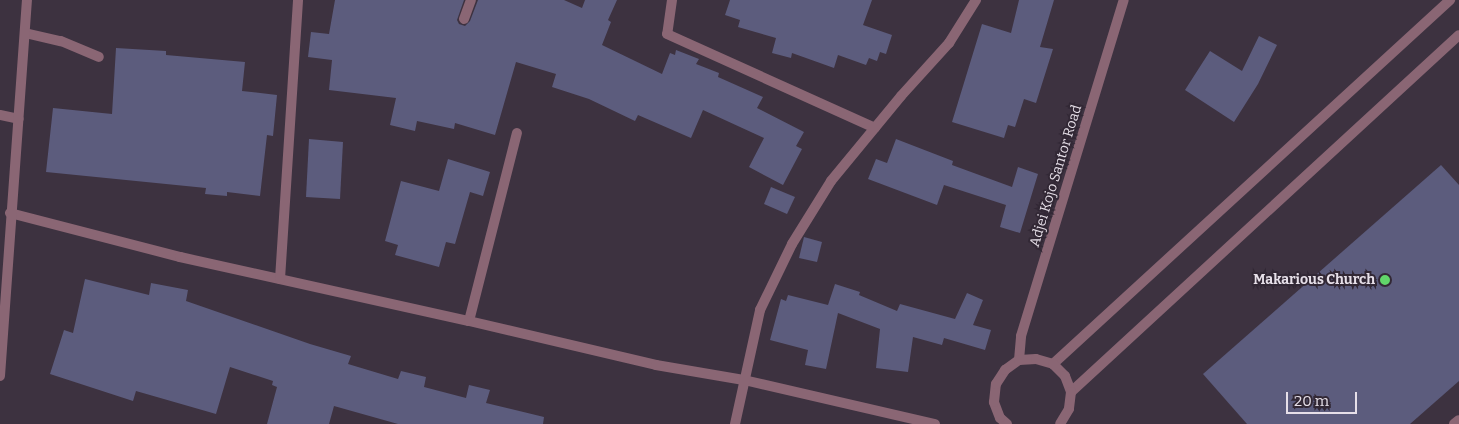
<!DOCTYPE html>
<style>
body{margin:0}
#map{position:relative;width:1459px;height:424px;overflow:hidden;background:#3d3240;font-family:Bitter,serif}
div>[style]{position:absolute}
.building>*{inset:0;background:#5c5c7d}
.service>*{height:10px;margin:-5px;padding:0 5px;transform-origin:5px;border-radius:5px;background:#8a6674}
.minor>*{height:10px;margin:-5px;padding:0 5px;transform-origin:5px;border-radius:5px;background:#8a6674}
.tertiary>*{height:10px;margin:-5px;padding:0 5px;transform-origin:5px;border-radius:5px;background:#8a6674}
.dots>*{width:14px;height:14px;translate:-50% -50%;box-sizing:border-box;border:2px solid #322835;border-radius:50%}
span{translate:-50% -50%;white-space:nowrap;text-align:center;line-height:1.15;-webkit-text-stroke:4px #322835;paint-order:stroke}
.street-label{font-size:14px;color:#e6dfe8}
.poi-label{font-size:14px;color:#e6dfe8;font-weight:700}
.right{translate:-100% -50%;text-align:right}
.scale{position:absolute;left:1286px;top:392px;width:71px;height:22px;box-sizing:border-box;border:2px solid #e6dfe8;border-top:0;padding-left:6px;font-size:15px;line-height:18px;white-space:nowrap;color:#e6dfe8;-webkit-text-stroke:4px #322835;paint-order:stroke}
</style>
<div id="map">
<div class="building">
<div style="clip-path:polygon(335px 0,464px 0,457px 20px,459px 24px,465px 26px,470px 21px,478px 0,564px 0,582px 8px,585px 0,617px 0,608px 20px,611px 22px,602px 45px,662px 74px,670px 53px,675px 55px,676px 50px,699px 59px,696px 64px,719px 73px,718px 77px,763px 97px,757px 108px,804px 132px,796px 146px,802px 149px,783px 185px,749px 167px,764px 138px,703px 110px,691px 138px,638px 115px,635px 121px,589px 99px,552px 87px,556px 74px,516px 62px,495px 135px,455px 123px,454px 129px,417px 121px,415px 131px,390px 125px,396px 98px,329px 90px,332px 60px,308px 57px,311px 32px,329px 34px)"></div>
<div style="clip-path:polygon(730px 0,872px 0,863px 25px,892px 35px,886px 54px,880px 52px,877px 61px,869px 58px,866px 65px,838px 55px,834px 68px,792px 53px,791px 58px,772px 53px,776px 38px,738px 27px,740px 20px,725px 15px)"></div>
<div style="clip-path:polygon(1019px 0,1054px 0,1040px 47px,1053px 49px,1036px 103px,1024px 99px,1015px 127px,1008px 125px,1004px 138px,952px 122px,982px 24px,1011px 33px)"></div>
<div style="clip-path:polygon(1259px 36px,1277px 45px,1258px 84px,1234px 122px,1185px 90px,1210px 51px,1242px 71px)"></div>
<div style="clip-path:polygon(116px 48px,166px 51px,166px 55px,245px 62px,242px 91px,277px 95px,273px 136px,267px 135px,260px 196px,227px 192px,227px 196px,205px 194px,206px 188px,46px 172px,53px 108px,112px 114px)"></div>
<div style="clip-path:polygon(309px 139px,343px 142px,340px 199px,306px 197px)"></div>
<div style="clip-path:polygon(896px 139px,953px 161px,952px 165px,1012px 187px,1018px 167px,1038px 174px,1020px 233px,1000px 227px,1006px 205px,944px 185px,937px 205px,868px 179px,876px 159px,887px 163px)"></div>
<div style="clip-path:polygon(448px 159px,490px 172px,483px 196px,470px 192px,455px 244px,446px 242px,439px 267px,395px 255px,398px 245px,385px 241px,401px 181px,439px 191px)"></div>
<div style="clip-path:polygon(1441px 165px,1459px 185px,1459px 381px,1410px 424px,1247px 424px,1203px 374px)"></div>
<div style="clip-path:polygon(771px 187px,795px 197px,787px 214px,764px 204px)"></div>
<div style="clip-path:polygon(804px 237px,822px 242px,817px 262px,799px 258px)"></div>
<div style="clip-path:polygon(85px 279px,149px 295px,151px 283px,188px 290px,186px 301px,310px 344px,351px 356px,348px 364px,398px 379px,401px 371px,426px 377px,424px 387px,466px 398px,469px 385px,490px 390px,486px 403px,544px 417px,543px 424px,398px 424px,334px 406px,329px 424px,267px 424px,277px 387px,272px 385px,273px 381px,230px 367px,216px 414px,136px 391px,133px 401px,50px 374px,64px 330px,73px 333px)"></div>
<div style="clip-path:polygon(835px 284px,860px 292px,859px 295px,897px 311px,900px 304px,955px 319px,967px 293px,983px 300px,973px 325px,991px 330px,985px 350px,944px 338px,942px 345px,913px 337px,908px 372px,876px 368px,880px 329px,838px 313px,826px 369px,805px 365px,808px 350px,770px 340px,781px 299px,786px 301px,788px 295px,828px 305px)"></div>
</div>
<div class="service">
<div style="left:672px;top:0;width:34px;rotate:98deg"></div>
<div style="left:667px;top:34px;width:228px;rotate:24.3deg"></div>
<div style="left:25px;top:33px;width:37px;rotate:13deg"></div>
<div style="left:61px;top:41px;width:41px;rotate:22.8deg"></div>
<div style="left:469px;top:321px;width:194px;rotate:-75.7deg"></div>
</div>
<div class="minor">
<div style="left:464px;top:19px;width:20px;rotate:-70deg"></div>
<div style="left:0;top:115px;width:19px;rotate:12deg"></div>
<div style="left:10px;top:213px;width:176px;rotate:14.5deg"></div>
<div style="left:180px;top:257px;width:296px;rotate:12.5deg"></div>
<div style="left:469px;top:321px;width:192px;rotate:13.2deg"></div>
<div style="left:656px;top:365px;width:89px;rotate:9.7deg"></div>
<div style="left:744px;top:380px;width:196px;rotate:13deg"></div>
<div style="left:280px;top:279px;width:280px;rotate:-86.3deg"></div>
<div style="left:1019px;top:360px;width:24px;rotate:-85deg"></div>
<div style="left:1021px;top:336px;width:351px;rotate:-73deg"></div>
<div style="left:0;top:376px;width:377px;rotate:-85.9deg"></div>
<div style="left:735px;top:424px;width:117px;rotate:-77.6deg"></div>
<div style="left:760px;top:310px;width:73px;rotate:-64.1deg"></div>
<div style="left:792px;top:244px;width:74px;rotate:-58.2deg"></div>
<div style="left:831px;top:181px;width:110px;rotate:-50.5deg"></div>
<div style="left:901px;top:96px;width:72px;rotate:-47.8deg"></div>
<div style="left:949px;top:43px;width:51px;rotate:-57.9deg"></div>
<div style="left:1454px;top:424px;width:6px;rotate:-39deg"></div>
</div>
<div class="tertiary">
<div style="left:1053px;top:364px;width:539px;rotate:-42.52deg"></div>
<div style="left:1071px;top:392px;width:527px;rotate:-42.62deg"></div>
<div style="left:1007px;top:424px;width:9px;rotate:-139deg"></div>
<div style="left:1000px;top:418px;width:17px;rotate:-111deg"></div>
<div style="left:994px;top:402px;width:18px;rotate:-84deg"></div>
<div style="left:996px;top:384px;width:17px;rotate:-57deg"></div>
<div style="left:1005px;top:370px;width:17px;rotate:-36deg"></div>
<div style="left:1019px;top:360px;width:17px;rotate:-3deg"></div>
<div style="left:1036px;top:359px;width:18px;rotate:16deg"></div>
<div style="left:1053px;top:364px;width:17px;rotate:45deg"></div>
<div style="left:1065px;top:376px;width:17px;rotate:69deg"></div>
<div style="left:1071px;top:392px;width:17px;rotate:97deg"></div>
<div style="left:1069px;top:409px;width:17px;rotate:121deg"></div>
</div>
<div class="dots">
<div style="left:1385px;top:280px;background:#61d56a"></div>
</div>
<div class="street-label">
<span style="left:1056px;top:176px;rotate:-73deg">Adjei Kojo Santor Road</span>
</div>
<div class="poi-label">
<span class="right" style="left:1375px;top:280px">Makarious Church</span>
</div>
<div class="scale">20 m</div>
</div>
